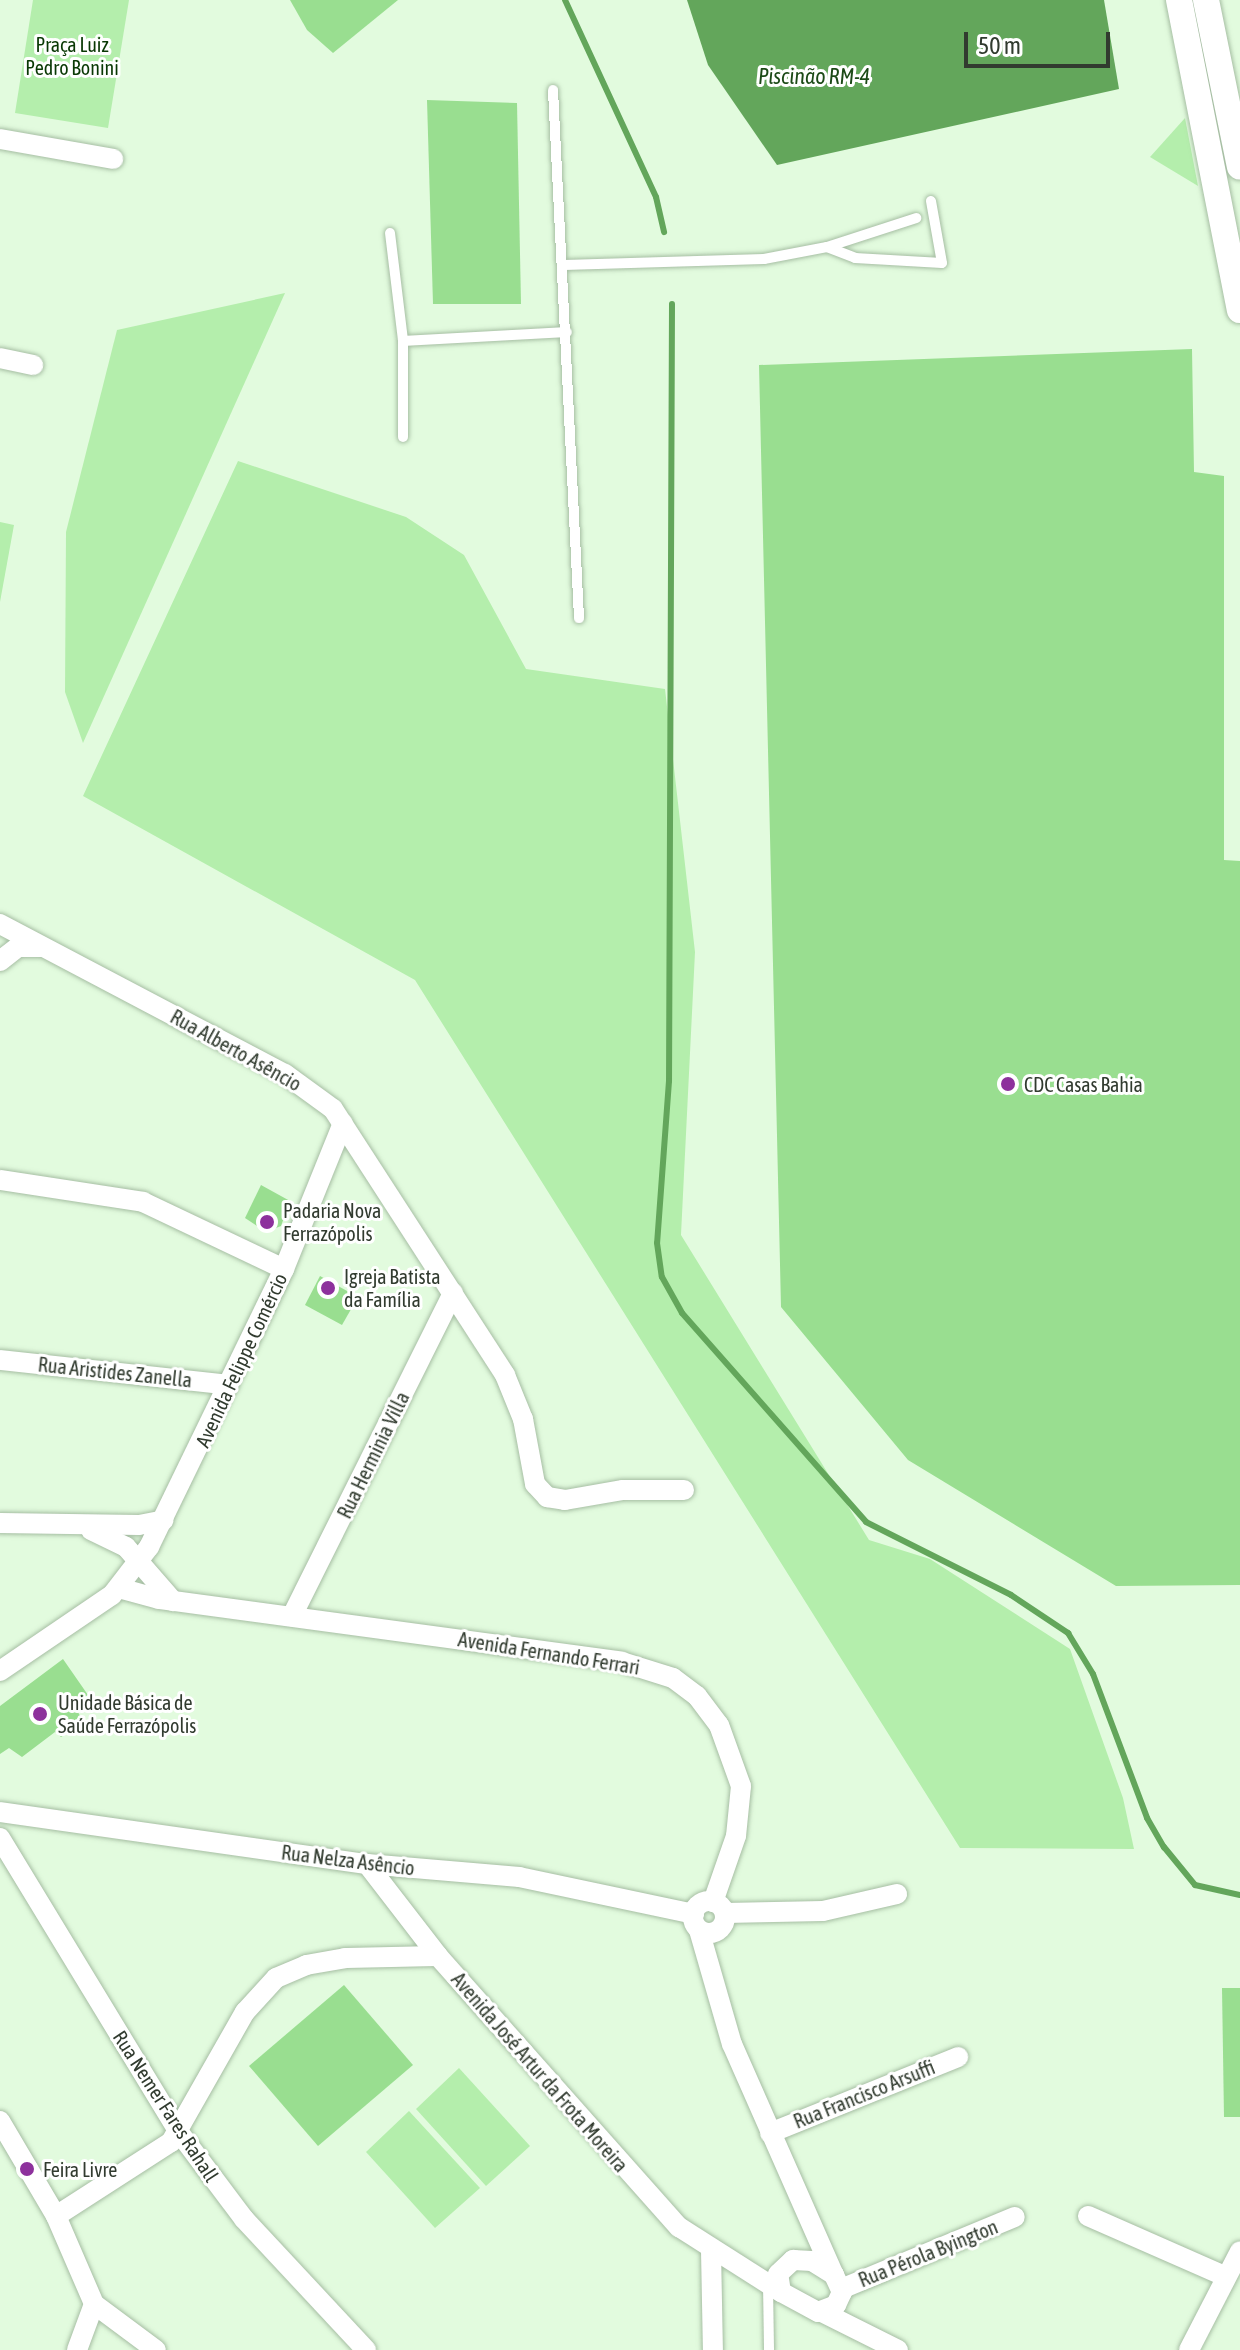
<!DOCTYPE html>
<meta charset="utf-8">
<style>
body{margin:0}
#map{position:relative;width:1240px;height:2350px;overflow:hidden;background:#e2fbde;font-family:"Asap Condensed",sans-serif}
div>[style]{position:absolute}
.green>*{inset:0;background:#b4eeac}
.water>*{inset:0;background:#63a65b}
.stream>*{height:6px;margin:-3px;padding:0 3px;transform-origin:3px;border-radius:3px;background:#63a65b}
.building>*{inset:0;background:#99de90}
.roads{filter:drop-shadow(0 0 2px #a6bea3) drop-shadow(0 0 2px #a6bea3)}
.service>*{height:10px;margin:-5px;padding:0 5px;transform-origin:5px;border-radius:5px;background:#fff}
.minor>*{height:20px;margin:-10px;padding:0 10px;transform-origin:10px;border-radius:10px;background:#fff}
.minor>.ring{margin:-10px;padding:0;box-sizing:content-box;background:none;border:20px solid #fff;border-radius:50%}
.tertiary>*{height:26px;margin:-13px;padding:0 13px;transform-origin:13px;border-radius:13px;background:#fff}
.dots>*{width:22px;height:22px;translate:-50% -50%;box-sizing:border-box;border:4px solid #fff;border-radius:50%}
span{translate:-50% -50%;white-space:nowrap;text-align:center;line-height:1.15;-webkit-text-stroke:6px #fff;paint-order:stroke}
.park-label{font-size:20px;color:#093904}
.street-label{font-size:20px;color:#313b2f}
.poi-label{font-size:20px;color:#313b2f}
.left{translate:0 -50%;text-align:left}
.water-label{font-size:22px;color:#1c4a17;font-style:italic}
.scale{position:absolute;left:964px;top:32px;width:146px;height:36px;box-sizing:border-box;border:4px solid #313b2f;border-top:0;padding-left:10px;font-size:24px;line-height:28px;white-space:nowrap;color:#313b2f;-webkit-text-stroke:6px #fff;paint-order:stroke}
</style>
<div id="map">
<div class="green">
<div style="clip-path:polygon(33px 0,129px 0,108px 128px,15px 113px)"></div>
<div style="clip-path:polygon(1185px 118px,1198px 186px,1150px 157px)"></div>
<div style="clip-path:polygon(285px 293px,83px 743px,65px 692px,66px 532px,117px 330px)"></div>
<div style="clip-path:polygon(238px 461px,406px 517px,464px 555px,526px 669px,665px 689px,695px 952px,681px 1235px,869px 1540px,930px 1559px,1070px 1649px,1123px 1798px,1134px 1849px,960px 1848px,415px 980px,83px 796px)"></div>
<div style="clip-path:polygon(0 522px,14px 525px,0 602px)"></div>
<div style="clip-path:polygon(459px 2068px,530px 2146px,486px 2186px,416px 2109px)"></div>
<div style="clip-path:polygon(409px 2111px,480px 2188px,435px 2228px,366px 2152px)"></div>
</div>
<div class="water">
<div style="clip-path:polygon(687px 0,1104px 0,1119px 89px,777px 165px,708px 65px)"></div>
</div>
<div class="stream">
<div style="left:565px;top:0;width:217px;rotate:65.2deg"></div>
<div style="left:656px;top:197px;width:36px;rotate:77deg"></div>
<div style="left:672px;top:304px;width:777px;rotate:90.22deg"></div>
<div style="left:669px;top:1081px;width:162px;rotate:94.2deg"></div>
<div style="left:657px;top:1243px;width:34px;rotate:82deg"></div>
<div style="left:662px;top:1277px;width:41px;rotate:60.9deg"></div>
<div style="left:682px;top:1313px;width:278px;rotate:48.6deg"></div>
<div style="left:866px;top:1522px;width:162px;rotate:26.7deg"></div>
<div style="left:1011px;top:1595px;width:69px;rotate:33.7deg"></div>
<div style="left:1068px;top:1633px;width:48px;rotate:58.6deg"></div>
<div style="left:1093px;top:1674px;width:154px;rotate:69.4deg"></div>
<div style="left:1147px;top:1818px;width:34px;rotate:60deg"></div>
<div style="left:1164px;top:1847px;width:49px;rotate:50.8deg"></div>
<div style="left:1195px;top:1885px;width:46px;rotate:12.5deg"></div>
</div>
<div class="building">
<div style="clip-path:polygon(290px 0,398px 0,333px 53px,307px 30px)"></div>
<div style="clip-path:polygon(427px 100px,517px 103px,521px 304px,433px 304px)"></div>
<div style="clip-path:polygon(1192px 349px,1194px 472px,1224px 476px,1224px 860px,1240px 861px,1240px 1585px,1116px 1586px,908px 1460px,781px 1307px,759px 365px)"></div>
<div style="clip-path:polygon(261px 1185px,290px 1201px,281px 1226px,266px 1232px,245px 1218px)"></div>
<div style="clip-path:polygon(320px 1276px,358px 1297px,342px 1325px,305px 1305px)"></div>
<div style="clip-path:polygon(63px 1659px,88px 1695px,73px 1703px,84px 1723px,61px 1737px,55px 1732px,22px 1757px,9px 1748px,0 1754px,0 1706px)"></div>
<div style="clip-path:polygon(344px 1985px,413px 2065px,318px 2146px,249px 2066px)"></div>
<div style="clip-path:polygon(1222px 1988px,1240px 1988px,1240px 2117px,1224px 2117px)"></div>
</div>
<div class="roads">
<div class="service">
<div style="left:553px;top:90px;width:529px;rotate:87.18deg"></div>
<div style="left:390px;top:233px;width:109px;rotate:83.1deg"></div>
<div style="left:403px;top:341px;width:96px;rotate:90deg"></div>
<div style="left:827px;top:247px;width:30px;rotate:21deg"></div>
<div style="left:855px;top:258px;width:87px;rotate:3.3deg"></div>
<div style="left:942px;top:263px;width:63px;rotate:-100.1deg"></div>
<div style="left:564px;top:265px;width:200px;rotate:-1.7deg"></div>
<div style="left:764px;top:259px;width:64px;rotate:-10.8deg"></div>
<div style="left:827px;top:247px;width:94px;rotate:-18deg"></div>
<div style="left:403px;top:341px;width:164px;rotate:-3.1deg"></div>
<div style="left:768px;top:2285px;width:65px;rotate:89.1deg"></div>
</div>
<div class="minor">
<div style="left:0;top:139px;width:115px;rotate:10deg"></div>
<div style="left:0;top:358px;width:34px;rotate:12deg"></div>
<div style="left:0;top:924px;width:322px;rotate:27.8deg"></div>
<div style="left:285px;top:1074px;width:59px;rotate:36.1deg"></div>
<div style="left:333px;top:1109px;width:317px;rotate:57.1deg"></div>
<div style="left:505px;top:1375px;width:48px;rotate:67.8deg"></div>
<div style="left:523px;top:1419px;width:66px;rotate:79.5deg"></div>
<div style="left:535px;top:1484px;width:18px;rotate:47deg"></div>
<div style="left:547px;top:1497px;width:18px;rotate:9deg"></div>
<div style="left:565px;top:1500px;width:59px;rotate:-9.8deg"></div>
<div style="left:623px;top:1490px;width:61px"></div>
<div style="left:0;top:961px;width:23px;rotate:-38deg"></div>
<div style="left:18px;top:947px;width:24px"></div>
<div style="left:0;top:1180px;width:145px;rotate:8.7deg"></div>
<div style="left:143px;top:1202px;width:156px;rotate:25.4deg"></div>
<div style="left:0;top:1360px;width:230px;rotate:6.2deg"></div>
<div style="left:0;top:1523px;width:139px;rotate:0.8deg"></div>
<div style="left:139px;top:1525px;width:25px;rotate:-11deg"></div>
<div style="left:91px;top:1530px;width:39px;rotate:26deg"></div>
<div style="left:126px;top:1547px;width:72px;rotate:49deg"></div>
<div style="left:119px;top:1588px;width:41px;rotate:15.4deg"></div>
<div style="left:159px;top:1599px;width:467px;rotate:7.7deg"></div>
<div style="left:622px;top:1662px;width:53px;rotate:17.4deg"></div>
<div style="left:673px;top:1678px;width:30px;rotate:37deg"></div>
<div style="left:697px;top:1696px;width:36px;rotate:53deg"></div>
<div style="left:719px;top:1725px;width:65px;rotate:70.2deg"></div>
<div style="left:741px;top:1786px;width:50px;rotate:95.7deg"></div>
<div style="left:736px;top:1836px;width:70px;rotate:109.2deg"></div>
<div style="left:292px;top:1616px;width:361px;rotate:-63.5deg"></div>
<div style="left:0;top:1671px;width:135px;rotate:-34.2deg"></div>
<div style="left:112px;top:1595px;width:61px;rotate:-52.4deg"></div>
<div style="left:149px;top:1547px;width:309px;rotate:-64.1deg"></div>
<div style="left:284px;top:1269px;width:157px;rotate:-68deg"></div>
<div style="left:0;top:1812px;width:371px;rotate:8.1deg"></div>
<div style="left:367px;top:1864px;width:153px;rotate:4.9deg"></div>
<div style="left:519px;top:1877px;width:179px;rotate:11.9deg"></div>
<div style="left:0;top:1838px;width:343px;rotate:58.7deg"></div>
<div style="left:178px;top:2131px;width:110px;rotate:53.1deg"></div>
<div style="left:244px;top:2219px;width:179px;rotate:47deg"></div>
<div style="left:367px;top:1864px;width:116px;rotate:52.3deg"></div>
<div style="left:438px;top:1956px;width:363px;rotate:48.4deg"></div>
<div style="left:679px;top:2227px;width:121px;rotate:32.5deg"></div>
<div class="ring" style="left:693px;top:1901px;width:12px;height:12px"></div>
<div style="left:725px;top:1913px;width:98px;rotate:-1.2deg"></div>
<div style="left:823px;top:1911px;width:76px;rotate:-12.9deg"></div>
<div style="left:699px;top:1930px;width:119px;rotate:73.9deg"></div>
<div style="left:732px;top:2044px;width:253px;rotate:66.2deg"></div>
<div style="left:0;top:2121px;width:110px;rotate:59.5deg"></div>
<div style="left:56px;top:2216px;width:96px;rotate:66.6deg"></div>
<div style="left:94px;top:2304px;width:77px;rotate:36.6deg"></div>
<div style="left:770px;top:2133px;width:203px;rotate:-22deg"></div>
<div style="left:56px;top:2216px;width:137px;rotate:-32.8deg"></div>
<div style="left:171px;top:2142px;width:150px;rotate:-60.4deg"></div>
<div style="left:245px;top:2012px;width:46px;rotate:-47.6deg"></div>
<div style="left:276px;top:1978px;width:33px;rotate:-23deg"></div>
<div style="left:306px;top:1965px;width:40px;rotate:-10deg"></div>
<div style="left:345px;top:1958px;width:93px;rotate:-1.2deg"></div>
<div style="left:1088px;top:2216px;width:150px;rotate:23.7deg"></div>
<div style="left:711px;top:2250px;width:100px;rotate:88.9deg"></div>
<div style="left:793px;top:2260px;width:19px;rotate:3deg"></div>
<div style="left:812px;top:2261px;width:26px;rotate:32deg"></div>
<div style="left:834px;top:2275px;width:19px;rotate:65deg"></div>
<div style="left:842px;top:2292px;width:14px;rotate:115deg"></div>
<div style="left:836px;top:2305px;width:19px;rotate:159deg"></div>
<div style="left:818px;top:2312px;width:42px;rotate:-151.6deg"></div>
<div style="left:781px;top:2292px;width:18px;rotate:-99deg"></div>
<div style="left:778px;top:2274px;width:21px;rotate:-43deg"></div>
<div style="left:841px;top:2289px;width:188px;rotate:-22.5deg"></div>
<div style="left:822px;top:2312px;width:85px;rotate:26.6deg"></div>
<div style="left:77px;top:2350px;width:49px;rotate:-69.7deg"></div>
<div style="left:1189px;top:2350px;width:111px;rotate:-62.7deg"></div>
</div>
<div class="tertiary">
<div style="left:1179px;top:0;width:316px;rotate:78.9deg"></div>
<div style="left:1206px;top:0;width:170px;rotate:78.5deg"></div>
</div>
</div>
<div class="dots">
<div style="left:1008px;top:1084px;background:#8d319c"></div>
<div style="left:267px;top:1222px;background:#8d319c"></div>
<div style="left:328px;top:1288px;background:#8d319c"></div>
<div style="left:40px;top:1714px;background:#8d319c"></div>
<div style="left:27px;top:2169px;background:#8d319c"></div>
</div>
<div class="park-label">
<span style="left:72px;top:56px">Praça Luiz<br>Pedro Bonini</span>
</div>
<div class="street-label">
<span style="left:236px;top:1050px;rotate:29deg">Rua Alberto Asêncio</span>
<span style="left:241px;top:1360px;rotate:-65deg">Avenida Felippe Comércio</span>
<span style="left:115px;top:1372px;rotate:6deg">Rua Aristides Zanella</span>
<span style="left:373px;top:1455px;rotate:-64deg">Rua Herminia Villa</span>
<span style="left:549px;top:1653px;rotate:9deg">Avenida Fernando Ferrari</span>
<span style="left:348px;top:1860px;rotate:7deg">Rua Nelza Asêncio</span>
<span style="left:540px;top:2072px;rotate:49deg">Avenida José Artur da Frota Moreira</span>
<span style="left:864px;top:2094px;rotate:-22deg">Rua Francisco Arsuffi</span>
<span style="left:166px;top:2106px;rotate:57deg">Rua Nemer Fares Rahall</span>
<span style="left:928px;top:2253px;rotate:-22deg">Rua Pérola Byington</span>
</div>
<div class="poi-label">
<span class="left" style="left:1024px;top:1084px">CDC Casas Bahia</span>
<span class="left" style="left:283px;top:1222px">Padaria Nova<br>Ferrazópolis</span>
<span class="left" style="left:344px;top:1288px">Igreja Batista<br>da Família</span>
<span class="left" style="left:58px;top:1714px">Unidade Básica de<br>Saúde Ferrazópolis</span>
<span class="left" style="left:43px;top:2169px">Feira Livre</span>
</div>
<div class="water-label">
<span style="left:814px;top:77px">Piscinão RM-4</span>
</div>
<div class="scale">50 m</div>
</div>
